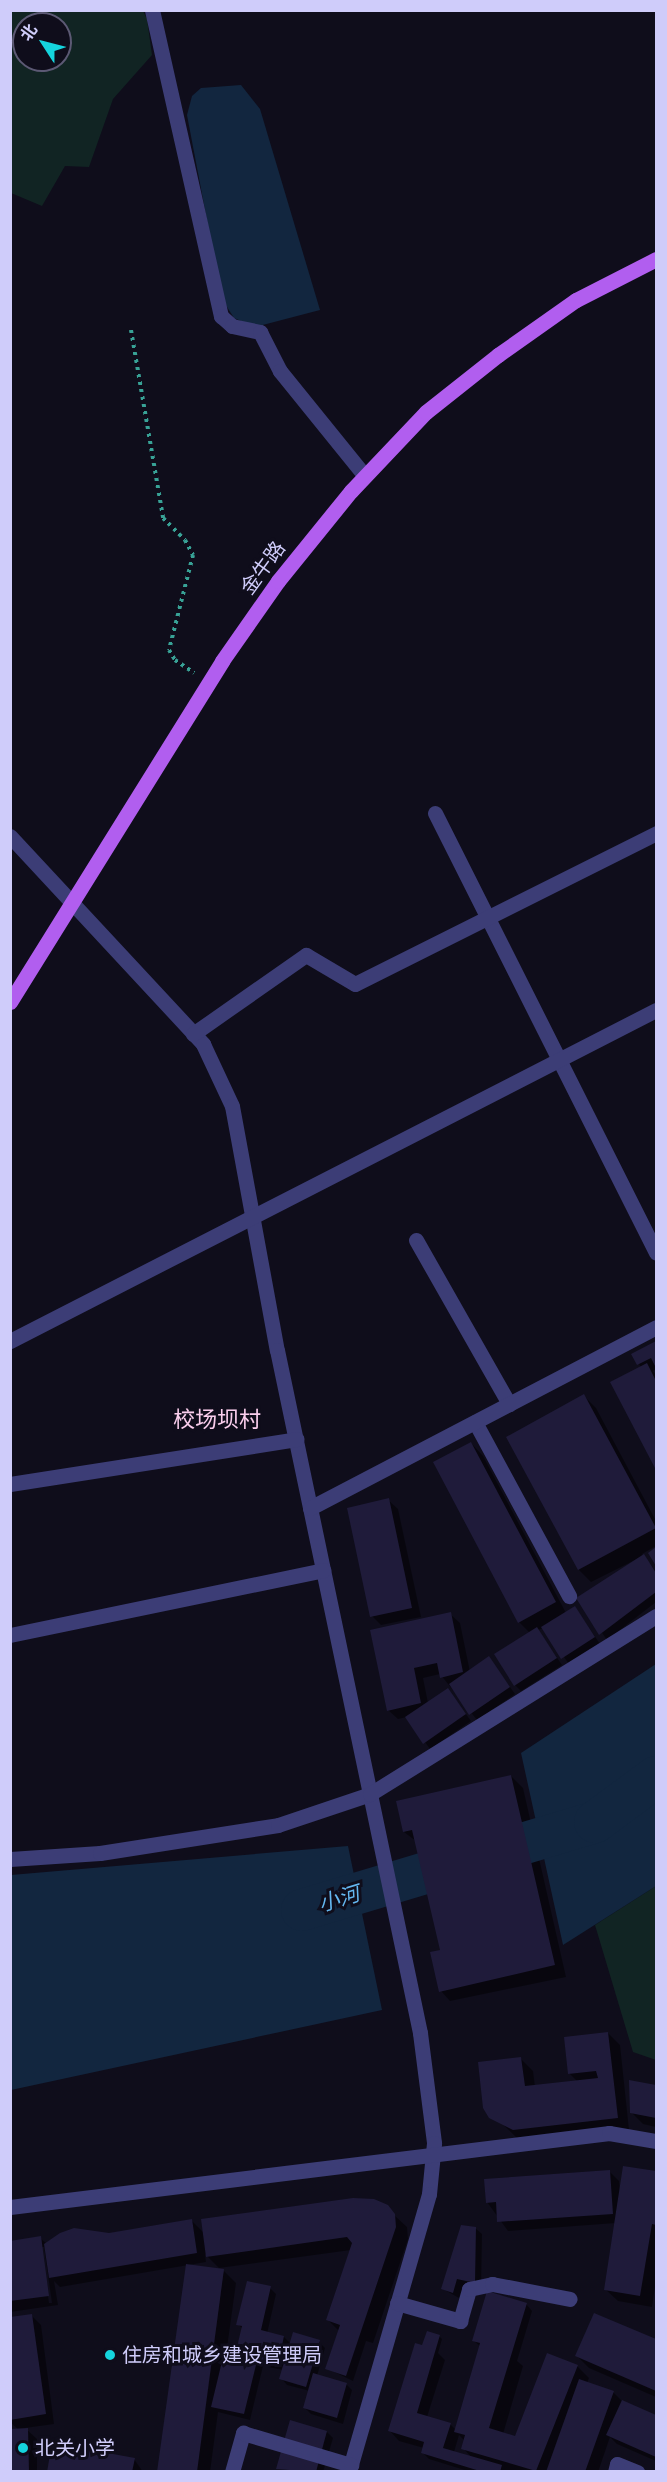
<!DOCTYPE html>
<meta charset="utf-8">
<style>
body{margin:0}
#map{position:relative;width:667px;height:2482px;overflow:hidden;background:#0f0d1b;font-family:"Space Grotesk","Noto Sans SC",sans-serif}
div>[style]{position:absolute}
.green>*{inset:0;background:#112423}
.water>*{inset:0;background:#12263f}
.shadow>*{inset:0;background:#0007}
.river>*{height:42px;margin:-21px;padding:0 21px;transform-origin:21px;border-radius:21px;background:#12263f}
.building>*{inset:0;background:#1f1b3a}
.path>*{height:4px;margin-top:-2px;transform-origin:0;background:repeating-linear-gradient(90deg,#38a296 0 3px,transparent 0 7.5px)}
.minor>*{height:15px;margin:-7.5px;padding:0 7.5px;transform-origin:7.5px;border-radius:7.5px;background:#3c3d76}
.major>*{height:15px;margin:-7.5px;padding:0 7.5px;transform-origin:7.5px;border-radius:7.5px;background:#b15eef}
.dots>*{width:16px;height:16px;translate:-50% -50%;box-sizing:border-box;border:3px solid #0f0d1b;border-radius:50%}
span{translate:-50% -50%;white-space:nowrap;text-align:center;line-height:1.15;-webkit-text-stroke:6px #0f0d1b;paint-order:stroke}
.street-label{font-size:20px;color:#cfccfa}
.poi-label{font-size:20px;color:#cfccfa}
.left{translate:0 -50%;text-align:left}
.water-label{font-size:21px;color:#64b7f0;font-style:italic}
.quarter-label{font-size:22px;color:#faceed}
.frame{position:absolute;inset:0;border:12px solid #cfccfa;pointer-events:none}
.north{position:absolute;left:12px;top:12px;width:60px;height:60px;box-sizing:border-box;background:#0f0d1b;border:2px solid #5c5974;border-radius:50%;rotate:306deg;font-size:16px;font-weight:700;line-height:24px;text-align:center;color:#cfccfa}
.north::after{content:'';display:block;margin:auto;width:21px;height:27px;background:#15d4dd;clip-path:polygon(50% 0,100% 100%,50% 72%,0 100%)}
</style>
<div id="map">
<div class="green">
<div style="clip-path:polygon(evenodd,10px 11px,143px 11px,147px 19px,152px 55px,113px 99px,89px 167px,65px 166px,42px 206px,11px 193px,10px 11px,24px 24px,60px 24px,60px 60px,24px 60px,24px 24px)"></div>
<div style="clip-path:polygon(656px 1886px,656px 2060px,633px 2052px,595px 1925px)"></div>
</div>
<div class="water">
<div style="clip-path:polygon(241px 85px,260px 109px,320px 310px,255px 327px,234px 318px,222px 299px,187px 115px,192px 96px,201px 88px)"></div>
<div style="clip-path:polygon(656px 1664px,656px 1886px,563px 1945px,521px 1753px)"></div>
<div style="clip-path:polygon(348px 1846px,382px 2010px,11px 2090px,11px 1875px)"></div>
</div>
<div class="shadow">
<div style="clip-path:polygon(656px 1343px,656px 1369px,653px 1371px,656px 1375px,656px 1467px,612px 1383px,641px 1367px,633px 1355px)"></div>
<div style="clip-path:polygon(584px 1396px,596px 1408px,656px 1521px,656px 1546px,642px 1554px,656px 1572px,656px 1602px,607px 1640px,578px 1598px,643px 1556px,591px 1582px,579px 1570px)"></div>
<div style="clip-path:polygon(471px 1443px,483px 1456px,566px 1613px,575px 1607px,600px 1644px,569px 1664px,543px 1628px,538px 1630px,562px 1665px,521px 1691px,515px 1685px,530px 1633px,519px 1622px)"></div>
<div style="clip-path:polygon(388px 1500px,398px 1509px,421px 1617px,381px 1625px,372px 1616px)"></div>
<div style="clip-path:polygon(450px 1614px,460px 1623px,470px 1672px,489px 1658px,515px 1694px,477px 1720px,440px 1674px,423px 1678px,428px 1703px,448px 1690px,471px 1721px,430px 1749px,407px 1717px,398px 1719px,388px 1710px,371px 1631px)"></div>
<div style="clip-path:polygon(511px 1776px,523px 1788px,566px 1977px,450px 2001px,441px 1991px,441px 1951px,416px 1841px,404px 1832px)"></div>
<div style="clip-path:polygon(608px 2033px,620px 2045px,629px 2130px,518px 2139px,485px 2107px,521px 2059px,533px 2071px,535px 2087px,578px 2082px,569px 2073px)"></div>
<div style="clip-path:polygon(630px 2082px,656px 2087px,656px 2127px,643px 2124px,631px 2112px)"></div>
<div style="clip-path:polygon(625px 2168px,656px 2173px,656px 2280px,652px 2307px,618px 2301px,605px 2289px,616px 2223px,508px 2231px,487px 2202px,609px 2171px,619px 2181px,620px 2192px)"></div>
<div style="clip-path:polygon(evenodd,394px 2215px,407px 2227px,408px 2239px,373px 2343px,366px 2341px,353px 2381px,326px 2368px,339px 2331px,328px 2320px,351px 2250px,219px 2268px,205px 2254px,206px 2262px,60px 2287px,54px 2281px,58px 2305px,10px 2312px,10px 2242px,40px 2238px,47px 2244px,191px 2220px,204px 2233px,394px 2215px,41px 2247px,44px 2247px,52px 2303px,49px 2303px,41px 2247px)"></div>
<div style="clip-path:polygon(475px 2228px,482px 2234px,481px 2289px,463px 2285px,459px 2298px,443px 2289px)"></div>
<div style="clip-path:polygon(224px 2271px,236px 2283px,226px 2355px,236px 2357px,243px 2329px,238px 2324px,270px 2288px,276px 2294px,267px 2334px,284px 2337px,291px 2344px,319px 2342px,325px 2348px,317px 2376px,346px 2384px,352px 2390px,343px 2424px,311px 2414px,305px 2408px,310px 2391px,287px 2385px,281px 2378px,283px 2370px,263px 2366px,250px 2420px,218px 2412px,210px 2472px,159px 2472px)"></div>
<div style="clip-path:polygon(evenodd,526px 2304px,532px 2311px,517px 2361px,523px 2366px,503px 2434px,516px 2437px,577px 2366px,589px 2378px,587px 2383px,613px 2392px,623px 2402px,656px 2417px,656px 2461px,617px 2444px,610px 2437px,598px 2472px,471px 2472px,429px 2459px,423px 2453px,424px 2448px,399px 2441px,390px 2431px,428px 2348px,439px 2336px,442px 2339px,438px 2353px,445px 2360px,427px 2417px,450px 2424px,456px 2430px,481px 2347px,474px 2341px,526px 2304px,459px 2435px,465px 2441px,463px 2448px,472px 2458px,454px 2452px,459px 2435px)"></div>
<div style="clip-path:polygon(31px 2315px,41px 2325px,54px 2424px,25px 2428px,37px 2439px,37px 2472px,10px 2472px,19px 2430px,10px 2422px,10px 2318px)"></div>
<div style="clip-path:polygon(594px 2315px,656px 2341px,656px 2397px,589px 2368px,577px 2356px)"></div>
<div style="clip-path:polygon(327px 2432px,333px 2438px,323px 2472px,278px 2469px)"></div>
<div style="clip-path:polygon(134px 2459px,143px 2472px,48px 2472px)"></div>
</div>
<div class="river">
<div style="left:302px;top:1910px;width:306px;rotate:-16.7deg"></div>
<div style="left:595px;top:1822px;width:76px;rotate:-36.4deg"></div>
</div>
<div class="building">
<div style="clip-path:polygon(656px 1341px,656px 1368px,651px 1358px,637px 1365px,631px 1354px)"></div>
<div style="clip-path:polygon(647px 1363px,656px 1381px,656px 1470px,610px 1382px)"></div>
<div style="clip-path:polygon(584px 1394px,656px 1528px,578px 1570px,506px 1437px)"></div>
<div style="clip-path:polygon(471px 1442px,556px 1602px,518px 1623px,433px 1462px)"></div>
<div style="clip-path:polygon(389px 1498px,412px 1608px,370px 1617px,347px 1508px)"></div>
<div style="clip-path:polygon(656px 1547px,656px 1566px,648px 1553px)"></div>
<div style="clip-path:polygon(644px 1554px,656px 1573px,656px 1592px,599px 1635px,576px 1598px)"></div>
<div style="clip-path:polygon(575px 1606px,595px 1637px,561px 1659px,541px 1627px)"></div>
<div style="clip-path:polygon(451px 1612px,463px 1672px,440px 1678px,437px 1663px,414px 1668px,421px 1703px,387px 1711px,370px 1630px)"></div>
<div style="clip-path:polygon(537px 1627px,557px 1658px,514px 1686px,494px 1654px)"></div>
<div style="clip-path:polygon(489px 1656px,510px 1687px,469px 1715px,449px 1684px)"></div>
<div style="clip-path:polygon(448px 1688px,466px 1714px,423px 1744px,405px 1717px)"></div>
<div style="clip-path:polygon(511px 1775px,555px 1965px,439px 1992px,430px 1952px,440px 1950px,412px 1830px,403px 1832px,396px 1801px)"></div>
<div style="clip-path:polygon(608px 2032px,618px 2118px,513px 2130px,489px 2118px,483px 2108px,478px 2062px,521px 2057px,525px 2086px,598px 2078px,596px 2071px,568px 2074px,564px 2037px)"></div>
<div style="clip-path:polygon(629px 2080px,656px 2085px,656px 2118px,630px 2113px)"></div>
<div style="clip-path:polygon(623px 2166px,656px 2171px,656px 2225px,652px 2224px,640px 2296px,604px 2290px)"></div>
<div style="clip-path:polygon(610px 2170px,613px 2214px,497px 2222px,496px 2202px,486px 2203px,484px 2179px)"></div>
<div style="clip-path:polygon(353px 2198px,374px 2199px,388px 2205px,395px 2214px,396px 2227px,346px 2376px,325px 2369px,340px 2325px,326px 2320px,352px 2243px,347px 2237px,206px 2257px,201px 2219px)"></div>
<div style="clip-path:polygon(192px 2219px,197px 2253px,49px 2278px,44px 2244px,60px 2233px,74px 2228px,109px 2233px)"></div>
<div style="clip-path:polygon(461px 2225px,476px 2227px,475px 2283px,457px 2279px,453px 2293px,441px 2289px)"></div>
<div style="clip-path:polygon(41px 2236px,49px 2296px,10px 2301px,10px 2241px)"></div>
<div style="clip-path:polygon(186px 2264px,224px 2269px,197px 2472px,157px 2472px)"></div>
<div style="clip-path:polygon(247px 2281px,271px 2286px,261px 2330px,284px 2336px,278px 2365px,257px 2361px,244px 2414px,211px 2407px,224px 2353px,235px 2355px,242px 2326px,236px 2325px)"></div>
<div style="clip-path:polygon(487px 2291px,527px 2303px,489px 2428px,515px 2436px,547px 2353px,578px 2365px,536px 2471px,461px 2449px,465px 2435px,454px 2432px,480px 2343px,472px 2341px)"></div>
<div style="clip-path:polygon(594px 2313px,656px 2339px,656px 2391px,575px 2356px)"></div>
<div style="clip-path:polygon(32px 2314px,46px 2414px,10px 2420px,10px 2317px)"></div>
<div style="clip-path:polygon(427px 2331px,440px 2335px,417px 2413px,451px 2423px,443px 2448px,502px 2465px,500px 2472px,483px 2472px,421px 2453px,424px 2442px,388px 2431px,415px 2343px,422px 2345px)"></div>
<div style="clip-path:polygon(293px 2332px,320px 2340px,306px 2387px,279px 2379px)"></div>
<div style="clip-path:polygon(313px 2373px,347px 2383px,337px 2418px,303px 2408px)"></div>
<div style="clip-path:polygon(579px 2379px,614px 2391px,585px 2472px,546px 2472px)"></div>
<div style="clip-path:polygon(622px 2400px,656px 2415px,656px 2457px,606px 2435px)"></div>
<div style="clip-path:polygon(290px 2420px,327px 2431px,316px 2472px,276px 2469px)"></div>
<div style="clip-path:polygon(28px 2428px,29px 2472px,10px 2472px,10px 2429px)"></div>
<div style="clip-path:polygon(52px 2443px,135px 2458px,132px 2472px,47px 2472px)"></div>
</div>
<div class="path">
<div style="left:131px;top:330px;width:191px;rotate:80.3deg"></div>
<div style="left:163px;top:518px;width:31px;rotate:45deg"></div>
<div style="left:185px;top:540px;width:17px;rotate:62deg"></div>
<div style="left:193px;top:555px;width:98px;rotate:104.2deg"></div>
<div style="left:169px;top:650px;width:12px;rotate:59deg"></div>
<div style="left:175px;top:660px;width:23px;rotate:34deg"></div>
</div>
<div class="minor">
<div style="left:152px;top:10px;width:314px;rotate:77.3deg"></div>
<div style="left:221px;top:316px;width:15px;rotate:42deg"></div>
<div style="left:232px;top:326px;width:29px;rotate:12deg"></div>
<div style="left:260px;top:332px;width:44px;rotate:62.9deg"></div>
<div style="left:280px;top:371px;width:135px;rotate:51deg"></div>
<div style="left:435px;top:813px;width:492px;rotate:63.3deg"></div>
<div style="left:10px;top:836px;width:284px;rotate:47.1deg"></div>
<div style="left:203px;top:1044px;width:68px;rotate:64.9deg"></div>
<div style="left:232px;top:1106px;width:248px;rotate:79.6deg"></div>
<div style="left:277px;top:1350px;width:698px;rotate:78.17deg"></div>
<div style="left:420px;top:2033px;width:111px;rotate:82.7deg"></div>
<div style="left:434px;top:2143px;width:51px;rotate:95.6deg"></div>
<div style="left:429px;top:2194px;width:289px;rotate:106.1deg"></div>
<div style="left:193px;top:1034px;width:138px;rotate:-35deg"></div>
<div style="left:306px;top:955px;width:57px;rotate:30.6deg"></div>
<div style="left:355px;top:984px;width:337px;rotate:-26.6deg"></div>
<div style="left:416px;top:1240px;width:189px;rotate:60.4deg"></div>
<div style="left:10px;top:1341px;width:726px;rotate:-27.13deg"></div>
<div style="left:475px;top:1422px;width:198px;rotate:61.6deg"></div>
<div style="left:10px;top:1484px;width:290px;rotate:-8.9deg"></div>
<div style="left:310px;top:1508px;width:390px;rotate:-27.6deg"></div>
<div style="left:10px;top:1635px;width:320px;rotate:-11.7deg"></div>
<div style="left:10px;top:1859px;width:90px;rotate:-3.8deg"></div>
<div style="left:100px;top:1853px;width:180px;rotate:-8.9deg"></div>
<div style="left:278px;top:1825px;width:97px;rotate:-18.6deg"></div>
<div style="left:370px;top:1794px;width:337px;rotate:-31.9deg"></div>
<div style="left:10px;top:2207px;width:604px;rotate:-7.04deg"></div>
<div style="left:609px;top:2133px;width:48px;rotate:9.7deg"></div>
<div style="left:397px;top:2303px;width:66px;rotate:15.9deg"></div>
<div style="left:460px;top:2321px;width:33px;rotate:-74deg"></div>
<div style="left:469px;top:2289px;width:24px;rotate:-12deg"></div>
<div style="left:492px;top:2284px;width:79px;rotate:10.9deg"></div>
<div style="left:232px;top:2472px;width:41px;rotate:-74.2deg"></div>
<div style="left:243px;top:2433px;width:113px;rotate:16.5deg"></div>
<div style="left:615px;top:2472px;width:8px;rotate:-76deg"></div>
<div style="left:617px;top:2464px;width:22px;rotate:22deg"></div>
</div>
<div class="major">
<div style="left:10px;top:1002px;width:402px;rotate:-58.1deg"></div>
<div style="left:222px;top:661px;width:98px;rotate:-55deg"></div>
<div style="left:278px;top:581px;width:116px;rotate:-51deg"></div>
<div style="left:351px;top:491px;width:109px;rotate:-46.5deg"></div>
<div style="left:426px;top:412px;width:92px;rotate:-38.4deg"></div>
<div style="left:498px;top:355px;width:95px;rotate:-35.2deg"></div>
<div style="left:576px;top:300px;width:90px;rotate:-27.1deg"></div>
</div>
<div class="dots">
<div style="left:110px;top:2355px;background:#15d4dd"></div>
<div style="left:23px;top:2448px;background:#15d4dd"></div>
</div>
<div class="street-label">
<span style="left:263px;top:568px;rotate:-54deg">金牛路</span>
</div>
<div class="poi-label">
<span class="left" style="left:122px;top:2355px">住房和城乡建设管理局</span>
<span class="left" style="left:35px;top:2448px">北关小学</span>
</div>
<div class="water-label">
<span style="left:339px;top:1899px;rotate:-17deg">小河</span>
</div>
<div class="quarter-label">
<span style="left:217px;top:1420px">校场坝村</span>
</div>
<div class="frame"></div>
<div class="north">北</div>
</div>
